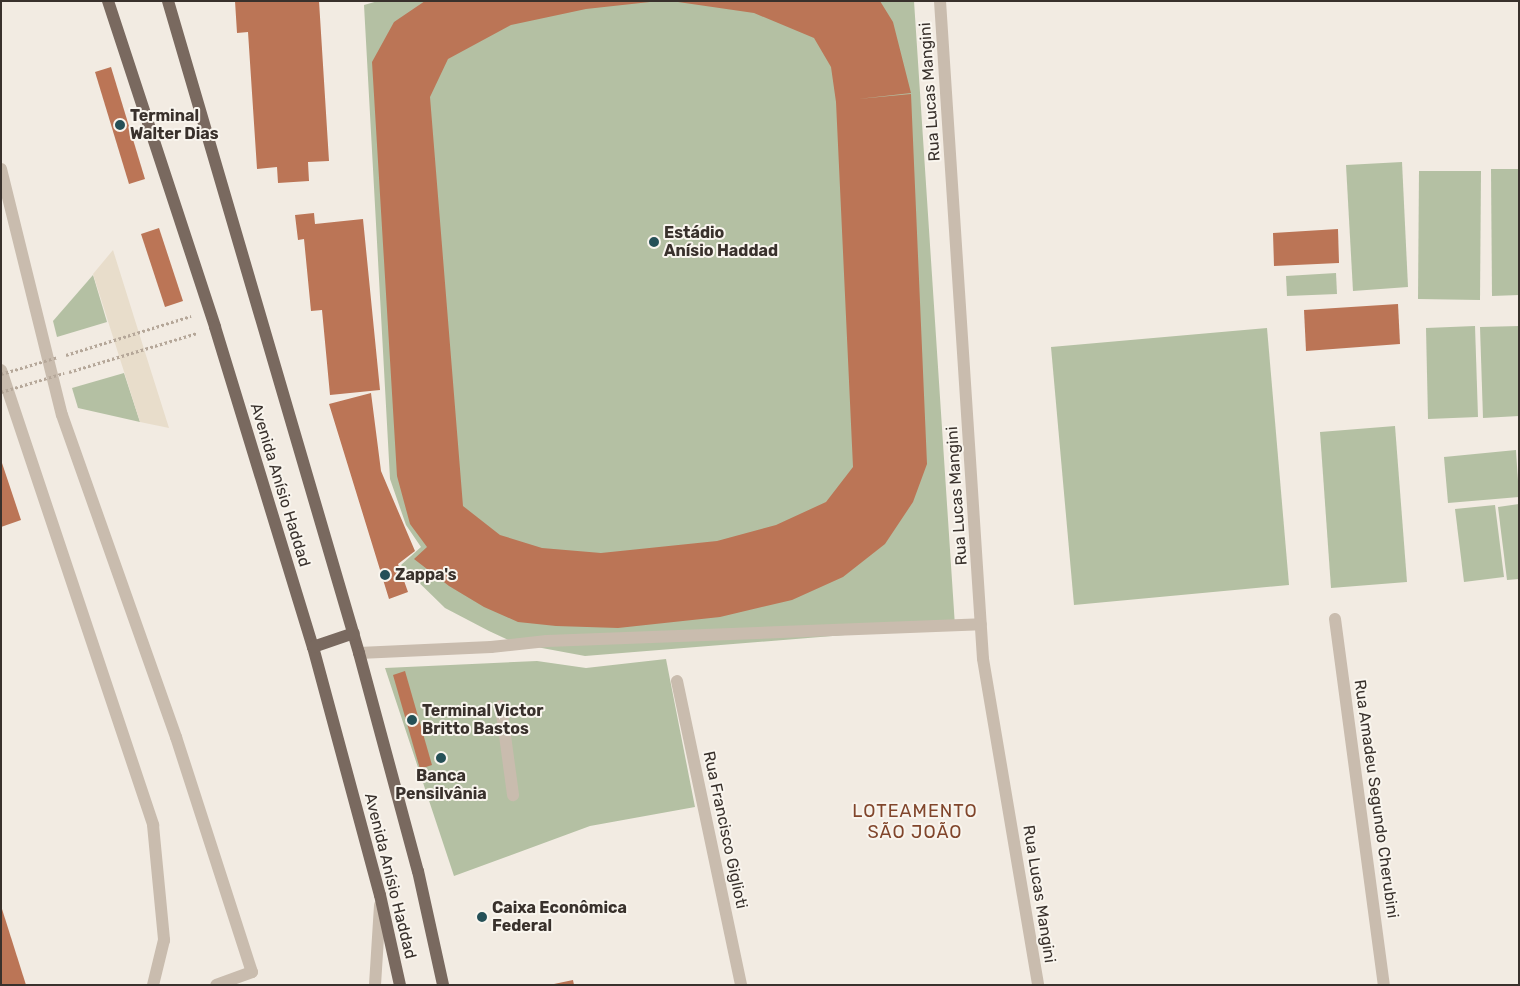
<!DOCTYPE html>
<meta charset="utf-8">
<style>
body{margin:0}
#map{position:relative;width:1520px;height:986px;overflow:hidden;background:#f2ebe2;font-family:Rubik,sans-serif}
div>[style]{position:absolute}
.green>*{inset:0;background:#b4c0a3}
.plaza>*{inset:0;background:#e8ddcb}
.building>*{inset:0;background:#bb7556}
.path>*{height:3px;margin-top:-1.5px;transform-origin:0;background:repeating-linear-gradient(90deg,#b5a799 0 2.5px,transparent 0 5px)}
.minor>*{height:12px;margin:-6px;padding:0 6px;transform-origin:6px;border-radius:6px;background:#c9bcae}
.major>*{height:12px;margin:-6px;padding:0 6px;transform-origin:6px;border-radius:6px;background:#79695f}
.path-bridge>*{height:3px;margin-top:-1.5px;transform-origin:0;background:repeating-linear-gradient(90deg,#b5a799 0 2.5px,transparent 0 5px)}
.dots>*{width:14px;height:14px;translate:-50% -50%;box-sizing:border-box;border:2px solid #f9f5ee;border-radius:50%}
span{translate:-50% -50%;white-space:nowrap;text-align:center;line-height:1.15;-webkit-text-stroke:4px #f9f5ee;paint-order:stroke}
.street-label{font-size:16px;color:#39312c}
.poi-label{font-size:16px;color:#39312c;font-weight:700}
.left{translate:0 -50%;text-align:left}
.neighbourhood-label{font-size:18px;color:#81462c;letter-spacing:1px}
.frame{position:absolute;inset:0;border:2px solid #39312c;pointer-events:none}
</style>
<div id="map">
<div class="green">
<div style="clip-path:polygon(378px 1px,914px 1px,955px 626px,585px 656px,515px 643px,489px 631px,445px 608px,401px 565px,421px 547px,406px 525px,390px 479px,364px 5px)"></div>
<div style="clip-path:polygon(1402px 162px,1408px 287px,1353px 291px,1346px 165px)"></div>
<div style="clip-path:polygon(1491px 169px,1519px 169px,1519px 295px,1492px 296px)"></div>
<div style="clip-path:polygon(1419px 171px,1481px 171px,1480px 300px,1418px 299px)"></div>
<div style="clip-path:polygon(1336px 273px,1337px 294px,1287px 296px,1286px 276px)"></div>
<div style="clip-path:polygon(93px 275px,107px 322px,57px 337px,53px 321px)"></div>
<div style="clip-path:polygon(1475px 326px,1478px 417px,1428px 419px,1426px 328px)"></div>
<div style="clip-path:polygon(1519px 326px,1519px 416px,1483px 418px,1480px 327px)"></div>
<div style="clip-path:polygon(1267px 328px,1289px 585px,1074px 605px,1051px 347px)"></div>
<div style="clip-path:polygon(124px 373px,140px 422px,78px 408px,72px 388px)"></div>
<div style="clip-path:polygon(1395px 426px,1407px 582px,1331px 588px,1320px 432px)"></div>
<div style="clip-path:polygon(1516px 450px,1519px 497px,1448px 503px,1444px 457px)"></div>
<div style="clip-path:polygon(1519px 504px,1519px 579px,1507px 580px,1498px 507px)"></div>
<div style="clip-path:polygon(1495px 505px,1504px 577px,1464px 582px,1455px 509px)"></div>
<div style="clip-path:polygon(666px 659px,695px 807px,590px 826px,454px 876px,385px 668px,537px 661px,586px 668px)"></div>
</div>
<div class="plaza">
<div style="clip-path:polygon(113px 250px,144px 349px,169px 428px,140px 422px,93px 274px)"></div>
</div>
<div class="building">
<div style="clip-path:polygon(235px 1px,319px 1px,329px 161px,308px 162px,309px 181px,278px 183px,277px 167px,257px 169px,248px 32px,237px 33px)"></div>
<div style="clip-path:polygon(425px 1px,659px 1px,586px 9px,511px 25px,448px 59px,430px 97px,463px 506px,500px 535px,542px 548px,601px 553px,717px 541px,776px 525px,826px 502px,853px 467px,836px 102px,831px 67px,814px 38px,754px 13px,678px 2px,880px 1px,893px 22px,911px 93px,858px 99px,911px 94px,927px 464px,913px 502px,885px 544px,843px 577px,792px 600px,720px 617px,618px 628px,556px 626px,518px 622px,484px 607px,449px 586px,414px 559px,427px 547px,410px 524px,397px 476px,372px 62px,394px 22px)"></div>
<div style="clip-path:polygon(111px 67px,145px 179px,129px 184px,95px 72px)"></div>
<div style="clip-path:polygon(314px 213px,315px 224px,363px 219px,380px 390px,330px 395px,322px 310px,311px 311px,304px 239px,298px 240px,295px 215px)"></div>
<div style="clip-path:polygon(159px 228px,183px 301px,165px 307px,141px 234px)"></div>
<div style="clip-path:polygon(1338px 229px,1339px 263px,1274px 266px,1273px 233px)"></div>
<div style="clip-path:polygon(1398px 304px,1400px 344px,1306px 351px,1304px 310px)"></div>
<div style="clip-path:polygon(371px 393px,381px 471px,415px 551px,398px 564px,408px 592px,389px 599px,329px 404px)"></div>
<div style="clip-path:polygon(1px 460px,21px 520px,1px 527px)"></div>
<div style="clip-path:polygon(405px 671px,432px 765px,420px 769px,393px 675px)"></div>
<div style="clip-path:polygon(1px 909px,2px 909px,26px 985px,1px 985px)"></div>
<div style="clip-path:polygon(573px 980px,574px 985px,554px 985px,554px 984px)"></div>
</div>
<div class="path">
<div style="left:66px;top:355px;width:131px;rotate:-17.3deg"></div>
<div style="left:69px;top:372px;width:134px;rotate:-16.9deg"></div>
</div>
<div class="minor">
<div style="left:940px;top:1px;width:659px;rotate:86.26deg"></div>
<div style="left:983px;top:659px;width:331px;rotate:80.4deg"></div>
<div style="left:1px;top:169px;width:253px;rotate:76.1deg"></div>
<div style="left:62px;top:415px;width:342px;rotate:70.5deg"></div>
<div style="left:176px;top:737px;width:247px;rotate:72.1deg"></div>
<div style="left:252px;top:972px;width:38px;rotate:160deg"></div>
<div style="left:1px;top:370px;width:480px;rotate:71.5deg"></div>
<div style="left:153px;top:825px;width:116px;rotate:84.5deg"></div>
<div style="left:164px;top:940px;width:46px;rotate:103.7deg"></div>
<div style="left:1335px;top:619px;width:369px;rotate:82.4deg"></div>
<div style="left:359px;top:653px;width:132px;rotate:-2.6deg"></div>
<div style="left:491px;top:647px;width:56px;rotate:-6.1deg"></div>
<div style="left:547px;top:641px;width:434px;rotate:-2.2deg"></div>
<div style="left:677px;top:681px;width:311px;rotate:78.1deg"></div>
<div style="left:501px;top:706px;width:90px;rotate:82.3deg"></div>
<div style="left:375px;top:985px;width:80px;rotate:-86.4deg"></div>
</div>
<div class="major">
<div style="left:108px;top:1px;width:343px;rotate:71.8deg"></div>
<div style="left:215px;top:327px;width:335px;rotate:73deg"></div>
<div style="left:313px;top:647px;width:257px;rotate:74.9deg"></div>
<div style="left:380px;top:895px;width:92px;rotate:77.5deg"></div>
<div style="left:168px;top:1px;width:679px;rotate:73.67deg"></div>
<div style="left:359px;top:653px;width:226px;rotate:74.9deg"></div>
<div style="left:418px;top:871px;width:117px;rotate:77.6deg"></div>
<div style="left:313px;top:647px;width:43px;rotate:-18.9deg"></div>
</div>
<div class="path-bridge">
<div style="left:1px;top:374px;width:59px;rotate:-16.6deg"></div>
<div style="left:1px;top:392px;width:66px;rotate:-16.8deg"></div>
</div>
<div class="dots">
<div style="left:120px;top:125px;background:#255057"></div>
<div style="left:654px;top:242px;background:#255057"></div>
<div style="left:385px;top:575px;background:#255057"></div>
<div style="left:412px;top:720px;background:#255057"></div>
<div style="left:441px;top:758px;background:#255057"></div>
<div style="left:482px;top:917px;background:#255057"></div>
</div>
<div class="street-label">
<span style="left:930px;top:92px;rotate:-94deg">Rua Lucas Mangini</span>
<span style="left:280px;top:485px;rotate:73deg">Avenida Anísio Haddad</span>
<span style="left:957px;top:496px;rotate:-94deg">Rua Lucas Mangini</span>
<span style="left:1376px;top:799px;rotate:82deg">Rua Amadeu Segundo Cherubini</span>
<span style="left:725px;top:830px;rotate:78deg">Rua Francisco Giglioti</span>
<span style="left:390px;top:876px;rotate:76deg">Avenida Anísio Haddad</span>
<span style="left:1039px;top:894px;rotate:81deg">Rua Lucas Mangini</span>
</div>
<div class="poi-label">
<span class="left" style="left:130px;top:125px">Terminal<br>Walter Dias</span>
<span class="left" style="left:664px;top:242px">Estádio<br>Anísio Haddad</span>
<span class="left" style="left:395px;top:575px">Zappa's</span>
<span class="left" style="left:422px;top:720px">Terminal Victor<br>Britto Bastos</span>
<span style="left:441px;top:785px">Banca<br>Pensilvânia</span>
<span class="left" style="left:492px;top:917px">Caixa Econômica<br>Federal</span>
</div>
<div class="neighbourhood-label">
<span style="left:915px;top:822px">LOTEAMENTO<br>SÃO JOÃO</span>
</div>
<div class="frame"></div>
</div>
